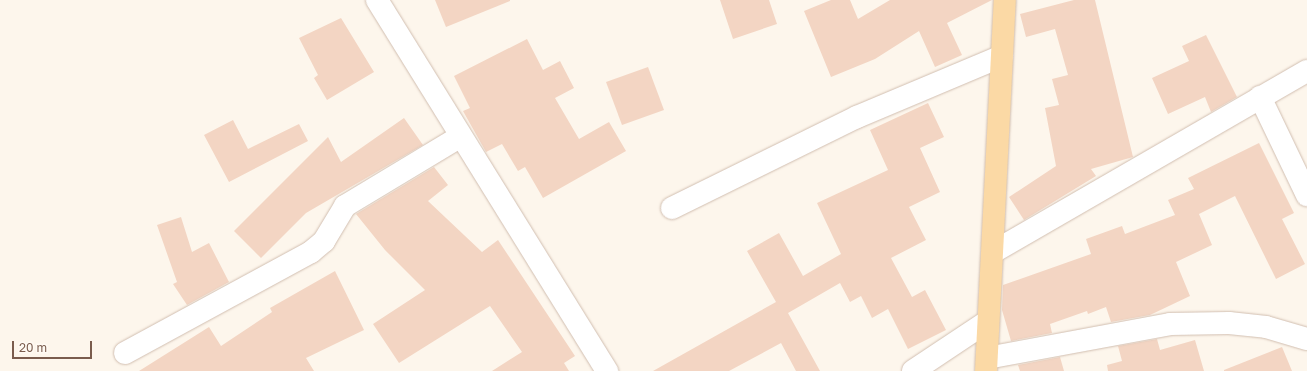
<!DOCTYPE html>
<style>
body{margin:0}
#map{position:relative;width:1307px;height:371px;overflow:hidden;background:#fdf6ec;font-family:"Golos Text",sans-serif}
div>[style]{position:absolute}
.building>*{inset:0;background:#f3d5c3}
.roads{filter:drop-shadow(0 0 1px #d1beb0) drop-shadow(0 0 1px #d1beb0)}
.minor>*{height:22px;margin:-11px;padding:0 11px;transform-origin:11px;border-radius:11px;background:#fff}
.major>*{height:22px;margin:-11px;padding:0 11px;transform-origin:11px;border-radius:11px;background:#fbd9a5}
span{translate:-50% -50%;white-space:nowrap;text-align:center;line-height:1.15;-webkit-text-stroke:4px #fffaf3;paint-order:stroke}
.scale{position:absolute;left:12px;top:341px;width:80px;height:18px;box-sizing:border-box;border:2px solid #7a5c4d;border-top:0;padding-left:5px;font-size:12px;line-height:14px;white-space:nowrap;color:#7a5c4d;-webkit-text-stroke:3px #fffaf3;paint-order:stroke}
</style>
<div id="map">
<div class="building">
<div style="clip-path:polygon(435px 0,510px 0,510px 1px,446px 27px)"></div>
<div style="clip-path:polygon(720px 0,769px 0,777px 24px,733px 39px)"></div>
<div style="clip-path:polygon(831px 0,850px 0,858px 19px,890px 0,992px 0,947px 23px,962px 55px,935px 67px,919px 31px,875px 59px,831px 77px,804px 11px)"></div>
<div style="clip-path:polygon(1074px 0,1095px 0,1133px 157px,1091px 169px,1096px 176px,1024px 220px,1009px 197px,1056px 166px,1045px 108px,1059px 105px,1052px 79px,1068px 75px,1055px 29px,1026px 37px,1020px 14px)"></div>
<div style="clip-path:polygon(341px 18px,374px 72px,327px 100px,314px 78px,318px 75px,299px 38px)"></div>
<div style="clip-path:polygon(1206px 35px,1237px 97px,1211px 112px,1205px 97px,1168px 114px,1152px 78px,1189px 61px,1182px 46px)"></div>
<div style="clip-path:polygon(527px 39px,543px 70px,560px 61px,574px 88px,555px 98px,579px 139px,609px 122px,626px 151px,543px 198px,525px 167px,518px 171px,502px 144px,486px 152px,463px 111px,470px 108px,454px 76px)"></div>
<div style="clip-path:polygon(648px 67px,664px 110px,622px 125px,606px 82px)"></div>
<div style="clip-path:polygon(928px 103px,944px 137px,920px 148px,940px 192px,909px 207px,926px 240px,891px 258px,912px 297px,925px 290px,946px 330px,908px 349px,888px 309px,872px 318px,861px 296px,850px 302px,840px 283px,788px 313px,820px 371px,796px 371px,781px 343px,729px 371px,653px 371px,776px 302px,747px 251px,779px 233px,803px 276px,841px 254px,817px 203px,888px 170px,870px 130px)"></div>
<div style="clip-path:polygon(404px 118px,423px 145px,306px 213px,261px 258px,234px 231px,328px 137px,341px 162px)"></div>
<div style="clip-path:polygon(233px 120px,248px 149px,299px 124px,308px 141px,229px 182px,204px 135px)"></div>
<div style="clip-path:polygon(1259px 143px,1294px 213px,1282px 219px,1305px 264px,1276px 279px,1235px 196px,1199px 214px,1212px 245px,1176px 262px,1190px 296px,1150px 315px,1111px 322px,1106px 307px,1088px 314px,1087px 311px,1050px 324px,1052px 333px,1011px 341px,1002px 310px,1003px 285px,1091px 254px,1086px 239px,1122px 226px,1125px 234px,1175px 215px,1168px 200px,1194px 189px,1188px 178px)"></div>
<div style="clip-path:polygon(434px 167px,448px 185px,428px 201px,482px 252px,498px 240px,575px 356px,564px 363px,569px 371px,492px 371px,522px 352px,490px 306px,399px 363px,373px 324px,425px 290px,385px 250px,356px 214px)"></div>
<div style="clip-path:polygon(181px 217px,192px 252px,209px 243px,229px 282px,187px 305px,173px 284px,177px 282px,157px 225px)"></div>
<div style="clip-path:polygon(335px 271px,364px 330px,306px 358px,314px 371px,139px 371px,209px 327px,221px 346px,272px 312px,270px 308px)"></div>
<div style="clip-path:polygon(1157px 339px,1160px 350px,1195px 340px,1204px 371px,1108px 371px,1107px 365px,1122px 361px,1118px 346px)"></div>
<div style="clip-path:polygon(1282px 347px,1292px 371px,1224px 371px,1224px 370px)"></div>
<div style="clip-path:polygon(1060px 357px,1064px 371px,1020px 371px,1018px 365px)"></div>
</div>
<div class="roads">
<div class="minor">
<div style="left:377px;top:0;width:437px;rotate:58.2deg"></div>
<div style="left:1260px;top:97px;width:109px;rotate:64.4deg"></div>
<div style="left:672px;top:208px;width:206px;rotate:-26.2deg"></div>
<div style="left:857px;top:117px;width:157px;rotate:-22.8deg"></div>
<div style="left:995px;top:251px;width:360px;rotate:-30deg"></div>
<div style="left:125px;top:353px;width:212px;rotate:-28.5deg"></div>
<div style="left:311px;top:252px;width:17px;rotate:-40deg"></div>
<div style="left:324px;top:241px;width:41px;rotate:-59deg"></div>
<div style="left:345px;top:206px;width:135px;rotate:-31.1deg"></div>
<div style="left:987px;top:358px;width:186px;rotate:-10.5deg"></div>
<div style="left:1170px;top:324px;width:59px;rotate:-1deg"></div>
<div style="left:1229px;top:323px;width:37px;rotate:6deg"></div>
<div style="left:1266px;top:327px;width:43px;rotate:16.3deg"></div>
<div style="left:913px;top:371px;width:90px;rotate:-33.7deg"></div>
</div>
<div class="major">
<div style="left:986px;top:371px;width:371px;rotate:-87.1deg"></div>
</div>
</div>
<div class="scale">20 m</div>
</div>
